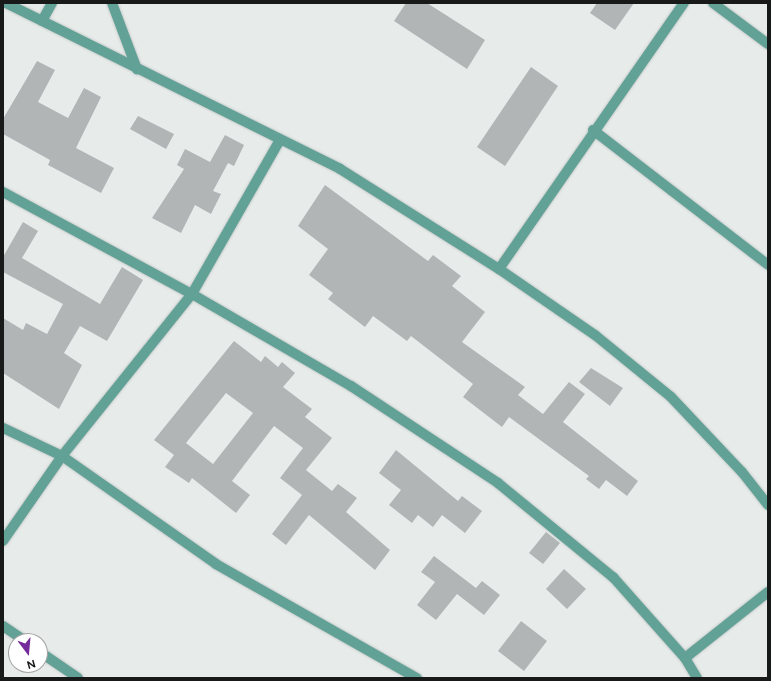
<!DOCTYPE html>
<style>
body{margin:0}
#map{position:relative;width:771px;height:681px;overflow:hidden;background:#e7eceb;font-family:Figtree,sans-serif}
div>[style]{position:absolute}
.building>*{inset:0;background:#b1b5b5}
.roads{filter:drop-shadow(0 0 1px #c6cac9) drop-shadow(0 0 1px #c6cac9)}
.minor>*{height:10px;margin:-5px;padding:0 5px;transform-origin:5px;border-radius:5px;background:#61a196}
span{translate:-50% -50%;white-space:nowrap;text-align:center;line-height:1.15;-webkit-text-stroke:3px #fff;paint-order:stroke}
.frame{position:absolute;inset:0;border:4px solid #181919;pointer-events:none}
.north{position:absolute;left:8px;top:633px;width:40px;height:40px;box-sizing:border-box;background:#fff;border:1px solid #a3a3a3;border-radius:50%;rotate:164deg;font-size:11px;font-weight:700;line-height:16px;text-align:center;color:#181919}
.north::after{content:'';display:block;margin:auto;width:14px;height:18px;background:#752a9c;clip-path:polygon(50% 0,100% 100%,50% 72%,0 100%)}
</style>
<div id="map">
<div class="building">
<div style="clip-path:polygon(406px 3px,427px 3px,485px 40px,467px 69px,394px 21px)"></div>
<div style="clip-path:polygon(597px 3px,634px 3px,615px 30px,590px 13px)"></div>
<div style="clip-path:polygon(37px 61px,55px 70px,38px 102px,68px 118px,84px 88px,101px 97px,76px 148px,114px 168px,101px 193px,48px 165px,50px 160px,3px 134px,3px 119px)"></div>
<div style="clip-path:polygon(531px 67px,558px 86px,505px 166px,477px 147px)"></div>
<div style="clip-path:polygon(138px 116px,174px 134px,166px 149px,130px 129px)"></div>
<div style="clip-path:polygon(225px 135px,244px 145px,234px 166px,228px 163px,213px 191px,221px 194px,211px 214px,195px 205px,181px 233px,152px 218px,184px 169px,177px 165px,185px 149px,210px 162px)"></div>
<div style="clip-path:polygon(325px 185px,428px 261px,433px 255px,461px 276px,452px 286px,485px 312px,462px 342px,525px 387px,518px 395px,543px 414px,569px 382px,585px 394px,563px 422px,638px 481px,627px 496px,606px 480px,599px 489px,586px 479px,589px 476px,509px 417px,502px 427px,463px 397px,473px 384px,411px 336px,407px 341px,373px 316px,365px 327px,328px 299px,333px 293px,309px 275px,328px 249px,298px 226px)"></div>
<div style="clip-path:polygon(23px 222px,38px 231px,22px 258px,100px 304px,122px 267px,143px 280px,107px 341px,80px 326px,64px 353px,82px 365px,59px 409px,3px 373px,3px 318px,23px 330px,26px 323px,47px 334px,63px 304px,3px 272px,3px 257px)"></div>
<div style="clip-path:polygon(evenodd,234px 341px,261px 362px,265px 356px,278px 367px,282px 362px,295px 373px,283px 387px,312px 409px,305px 417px,332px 438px,306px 470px,332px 491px,338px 484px,357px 498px,346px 512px,390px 550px,375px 570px,309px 515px,286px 545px,272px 534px,302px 495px,280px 478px,303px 448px,274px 426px,232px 481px,250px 495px,236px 513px,192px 478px,189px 483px,165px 467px,174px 455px,154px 440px,234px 341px,226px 393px,253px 413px,213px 464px,186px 443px,226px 393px)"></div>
<div style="clip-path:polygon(591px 368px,623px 388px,610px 406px,579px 382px)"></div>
<div style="clip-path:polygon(396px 450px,458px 501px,462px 496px,482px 511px,465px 533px,442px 515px,433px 527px,418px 515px,412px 523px,389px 505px,401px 490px,379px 473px)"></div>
<div style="clip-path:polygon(546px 532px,560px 543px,543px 564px,529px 553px)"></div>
<div style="clip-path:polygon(434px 556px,476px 588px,482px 581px,500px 595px,484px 615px,457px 594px,436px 620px,417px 605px,435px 582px,421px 572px)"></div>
<div style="clip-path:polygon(564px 569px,586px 589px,567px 609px,546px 589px)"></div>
<div style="clip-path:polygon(521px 621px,547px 641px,524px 671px,498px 651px)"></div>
</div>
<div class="roads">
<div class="minor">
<div style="left:6px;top:3px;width:373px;rotate:26.4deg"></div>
<div style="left:340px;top:169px;width:188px;rotate:32.2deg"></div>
<div style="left:499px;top:269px;width:116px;rotate:34.5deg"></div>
<div style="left:595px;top:335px;width:98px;rotate:39.2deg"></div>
<div style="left:671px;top:397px;width:103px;rotate:46.6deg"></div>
<div style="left:742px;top:472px;width:42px;rotate:51.8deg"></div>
<div style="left:112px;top:3px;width:71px;rotate:69.3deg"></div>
<div style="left:713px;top:3px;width:69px;rotate:36.7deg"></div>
<div style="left:42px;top:21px;width:21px;rotate:-61deg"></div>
<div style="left:593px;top:130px;width:221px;rotate:37.6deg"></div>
<div style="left:3px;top:192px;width:215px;rotate:28.4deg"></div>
<div style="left:192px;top:294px;width:184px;rotate:30.1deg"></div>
<div style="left:351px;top:386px;width:176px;rotate:33.4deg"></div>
<div style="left:498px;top:483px;width:149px;rotate:39.3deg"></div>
<div style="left:613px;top:577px;width:108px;rotate:48.4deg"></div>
<div style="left:685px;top:658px;width:23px;rotate:59deg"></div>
<div style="left:499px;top:269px;width:324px;rotate:-55.2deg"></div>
<div style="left:3px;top:428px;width:65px;rotate:25.4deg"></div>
<div style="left:62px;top:456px;width:188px;rotate:35deg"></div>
<div style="left:216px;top:564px;width:231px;rotate:29.6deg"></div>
<div style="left:3px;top:541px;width:103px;rotate:-55.2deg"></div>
<div style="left:62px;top:456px;width:208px;rotate:-51.3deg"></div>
<div style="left:192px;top:294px;width:177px;rotate:-60.3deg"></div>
<div style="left:3px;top:626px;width:27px;rotate:34deg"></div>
<div style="left:40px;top:652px;width:46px;rotate:34.4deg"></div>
<div style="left:685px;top:658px;width:106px;rotate:-38.5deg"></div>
</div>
</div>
<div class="frame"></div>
<div class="north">N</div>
</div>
